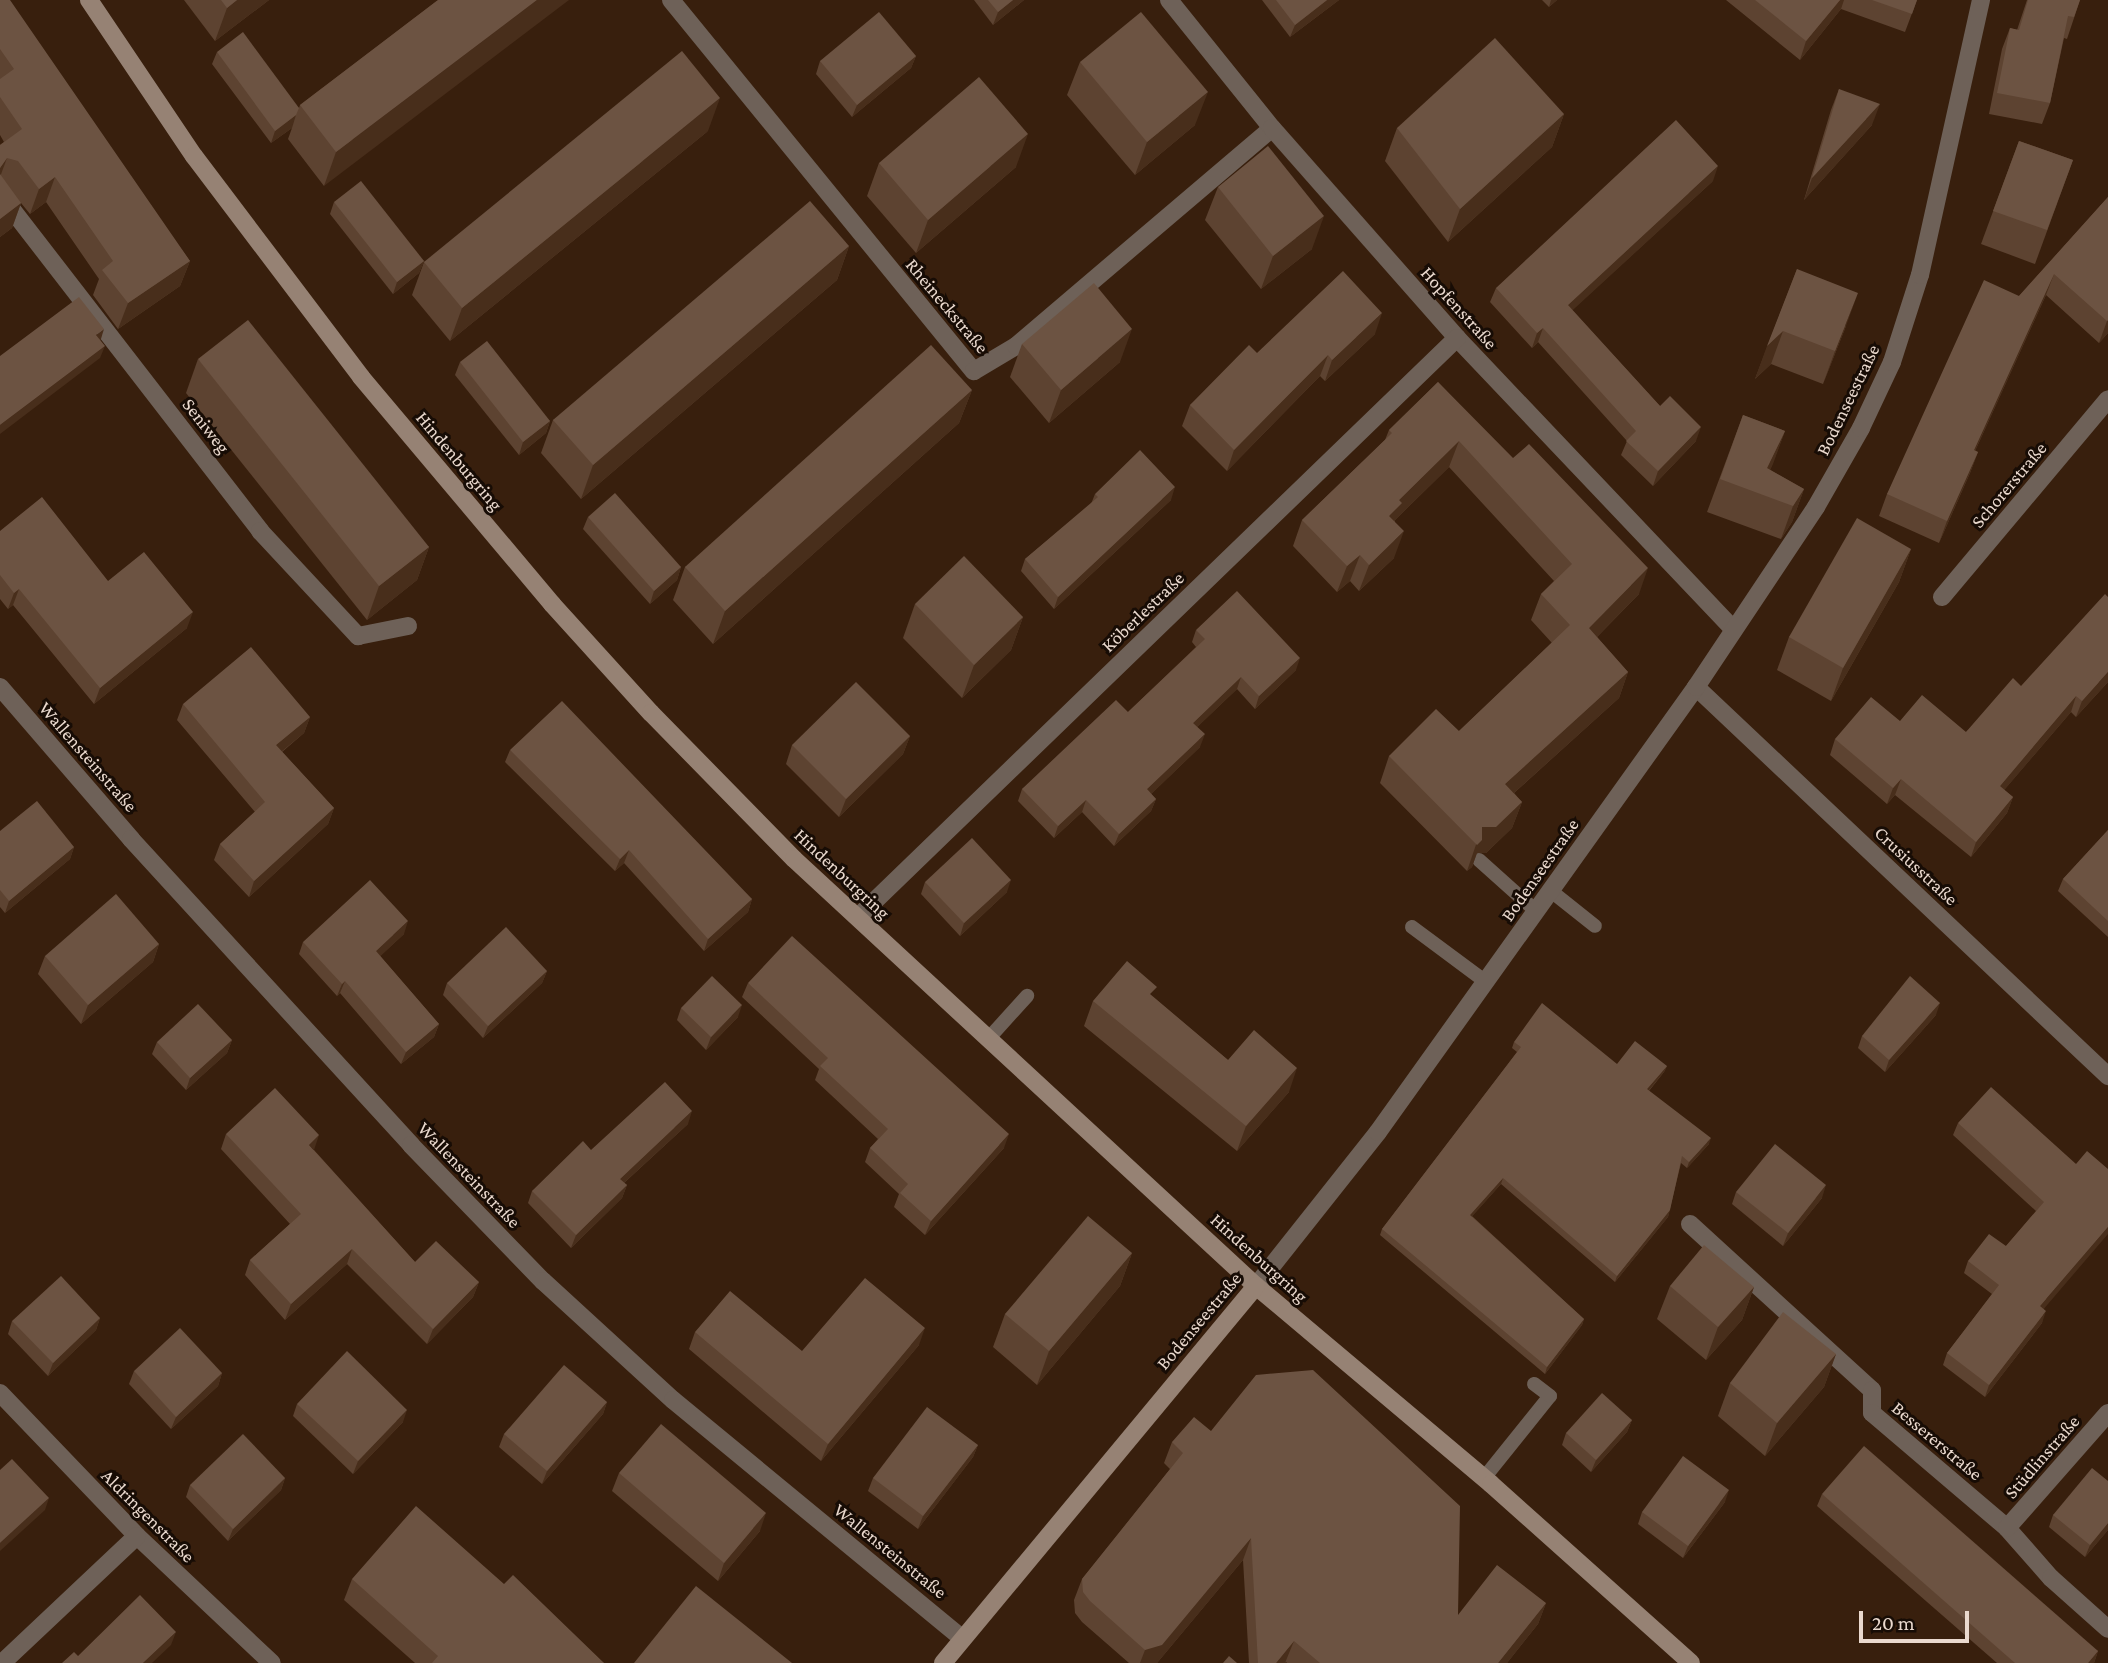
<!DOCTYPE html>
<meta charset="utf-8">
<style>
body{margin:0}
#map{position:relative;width:2108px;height:1663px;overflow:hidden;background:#381f0d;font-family:"Crimson Pro",serif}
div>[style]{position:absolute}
.service>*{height:14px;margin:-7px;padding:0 7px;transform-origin:7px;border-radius:7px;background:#6e6158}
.minor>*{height:18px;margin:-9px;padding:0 9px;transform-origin:9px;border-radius:9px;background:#6e6158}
.secondary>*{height:18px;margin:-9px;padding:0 9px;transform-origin:9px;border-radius:9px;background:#968274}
.wall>*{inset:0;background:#5d4331}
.shaded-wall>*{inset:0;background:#482e1b}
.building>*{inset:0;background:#6c5342}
span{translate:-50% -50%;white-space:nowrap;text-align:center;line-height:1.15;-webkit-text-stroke:6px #170c05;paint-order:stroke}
.street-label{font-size:19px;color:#ead9ce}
.scale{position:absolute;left:1859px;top:1611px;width:110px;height:32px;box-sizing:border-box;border:4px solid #ead9ce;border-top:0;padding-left:9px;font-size:21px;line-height:24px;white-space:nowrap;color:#ead9ce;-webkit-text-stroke:5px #170c05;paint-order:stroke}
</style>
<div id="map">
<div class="service">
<div style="left:1479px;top:860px;width:76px;rotate:41.8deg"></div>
<div style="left:1551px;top:891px;width:56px;rotate:38.5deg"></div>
<div style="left:1412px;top:927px;width:92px;rotate:36.6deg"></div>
<div style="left:989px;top:1038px;width:57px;rotate:-47.9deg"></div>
<div style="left:1484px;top:1478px;width:105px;rotate:-51.2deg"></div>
<div style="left:1550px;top:1396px;width:20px;rotate:-143deg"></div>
</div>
<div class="minor">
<div style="left:671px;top:0;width:479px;rotate:50.8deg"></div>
<div style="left:974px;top:371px;width:49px;rotate:-30.8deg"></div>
<div style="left:1016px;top:346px;width:336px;rotate:-40.4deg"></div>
<div style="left:1169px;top:0;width:164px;rotate:51.2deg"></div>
<div style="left:1272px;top:128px;width:280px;rotate:48.6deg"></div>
<div style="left:1457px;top:338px;width:402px;rotate:46.5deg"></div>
<div style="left:0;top:194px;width:426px;rotate:52.3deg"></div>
<div style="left:260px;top:531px;width:144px;rotate:47deg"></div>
<div style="left:358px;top:636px;width:51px;rotate:-11.3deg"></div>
<div style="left:1942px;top:597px;width:258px;rotate:-50deg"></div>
<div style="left:0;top:687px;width:201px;rotate:49.2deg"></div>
<div style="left:131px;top:839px;width:415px;rotate:47.5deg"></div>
<div style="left:411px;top:1145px;width:190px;rotate:45.9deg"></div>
<div style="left:543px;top:1281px;width:176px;rotate:42.5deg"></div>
<div style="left:673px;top:1400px;width:374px;rotate:39.5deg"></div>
<div style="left:1696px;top:687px;width:567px;rotate:43.36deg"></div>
<div style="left:858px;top:917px;width:833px;rotate:-44.03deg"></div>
<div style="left:1690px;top:1224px;width:246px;rotate:42.4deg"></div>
<div style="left:1872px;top:1390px;width:23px;rotate:90deg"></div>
<div style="left:1872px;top:1413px;width:177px;rotate:40.4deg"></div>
<div style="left:2007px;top:1528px;width:67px;rotate:48.7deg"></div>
<div style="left:2051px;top:1578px;width:76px;rotate:41.8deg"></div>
<div style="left:1256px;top:1286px;width:196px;rotate:-51.6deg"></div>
<div style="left:1378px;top:1132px;width:547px;rotate:-54.45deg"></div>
<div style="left:1696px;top:687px;width:216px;rotate:-56.3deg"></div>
<div style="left:1816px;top:507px;width:91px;rotate:-60.3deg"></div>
<div style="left:1861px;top:428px;width:73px;rotate:-64.8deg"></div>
<div style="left:1892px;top:362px;width:91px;rotate:-72.2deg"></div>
<div style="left:1920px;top:275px;width:282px;rotate:-77.5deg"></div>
<div style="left:0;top:1393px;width:198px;rotate:46.2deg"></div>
<div style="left:137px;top:1536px;width:185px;rotate:43.3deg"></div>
<div style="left:2007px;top:1528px;width:153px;rotate:-48.7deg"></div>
<div style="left:2px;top:1663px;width:185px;rotate:-43.3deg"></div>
</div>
<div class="secondary">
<div style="left:89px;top:0;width:188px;rotate:56.1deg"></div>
<div style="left:194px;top:156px;width:277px;rotate:52.9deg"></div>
<div style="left:361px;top:377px;width:297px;rotate:49.9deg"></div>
<div style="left:552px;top:604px;width:147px;rotate:47.8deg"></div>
<div style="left:651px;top:713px;width:204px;rotate:45.6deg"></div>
<div style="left:794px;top:859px;width:629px;rotate:42.75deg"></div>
<div style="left:1256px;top:1286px;width:307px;rotate:40.1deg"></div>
<div style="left:1491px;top:1484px;width:268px;rotate:41.8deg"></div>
<div style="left:943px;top:1663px;width:490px;rotate:-50.3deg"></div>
</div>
<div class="wall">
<div style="clip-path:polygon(0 0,190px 261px,180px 286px,118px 329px,93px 295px,99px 279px,46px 202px,30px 214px,21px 203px,12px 228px,0 237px,0 145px,4px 142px,0 135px)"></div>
<div style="clip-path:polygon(184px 0,269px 0,215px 41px)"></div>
<div style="clip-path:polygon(438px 0,324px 186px,288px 139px,292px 128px,271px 143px,212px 64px,217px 52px,299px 108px,300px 105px)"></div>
<div style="clip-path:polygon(974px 0,1024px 0,993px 25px)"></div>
<div style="clip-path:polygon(1262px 0,1339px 0,1290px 37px)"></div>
<div style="clip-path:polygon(1542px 0,1557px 0,1549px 7px)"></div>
<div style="clip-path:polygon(1726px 0,1917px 0,1905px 32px,1841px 9px,1800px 60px)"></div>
<div style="clip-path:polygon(2027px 0,2080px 0,2067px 39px,2064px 38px,2050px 103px,2042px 124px,1989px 114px,2002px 49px,2010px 28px,2017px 30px)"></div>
<div style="clip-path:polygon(916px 56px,911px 68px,852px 117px,816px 74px,820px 61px)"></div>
<div style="clip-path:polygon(1080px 62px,1195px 125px,1135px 175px,1067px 95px)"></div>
<div style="clip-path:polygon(1839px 89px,1872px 125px,1804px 200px,1831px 110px)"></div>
<div style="clip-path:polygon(1564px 114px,1552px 147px,1448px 242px,1385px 161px,1397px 128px)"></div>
<div style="clip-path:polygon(708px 131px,450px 341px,412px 295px,424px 262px)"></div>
<div style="clip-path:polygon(2019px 141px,2073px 160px,2035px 264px,1981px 244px)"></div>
<div style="clip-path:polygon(879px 163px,1016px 167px,916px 253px,867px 196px)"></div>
<div style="clip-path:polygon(1713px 181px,1572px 310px,1660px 406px,1696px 441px,1653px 486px,1621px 455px,1627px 441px,1538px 342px,1532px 348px,1490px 302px,1496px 288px)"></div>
<div style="clip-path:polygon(1218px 187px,1312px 249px,1261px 289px,1205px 220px)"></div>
<div style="clip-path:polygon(2108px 197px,2108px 333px,2099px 343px,2046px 295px,1975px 451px,1978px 452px,1970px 473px,1939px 543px,1879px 516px,1887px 494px,2019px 296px)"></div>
<div style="clip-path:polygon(334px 202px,424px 261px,419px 273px,393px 294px,330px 214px)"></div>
<div style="clip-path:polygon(849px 246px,837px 280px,581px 499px,541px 453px,553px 420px)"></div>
<div style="clip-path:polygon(1797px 269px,1846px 326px,1823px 384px,1771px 364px,1755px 379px)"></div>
<div style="clip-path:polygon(1375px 334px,1325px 381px,1320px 376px,1227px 471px,1182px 426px,1190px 405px,1257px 353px)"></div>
<div style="clip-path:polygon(1022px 344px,1120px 362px,1049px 423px,1010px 377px)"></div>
<div style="clip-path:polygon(198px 359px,429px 547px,417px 580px,367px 620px,186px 393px)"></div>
<div style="clip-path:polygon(460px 362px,550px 421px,546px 433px,519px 455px,455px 375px)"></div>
<div style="clip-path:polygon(1438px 382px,1639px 594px,1597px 637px,1628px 672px,1619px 698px,1514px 793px,1522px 802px,1512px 828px,1486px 853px,1477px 853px,1472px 867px,1467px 871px,1380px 783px,1389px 756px,1459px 731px,1552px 643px,1531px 620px,1541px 594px,1554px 581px,1449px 467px,1395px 520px,1394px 558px,1359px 591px,1350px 581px,1337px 592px,1293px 546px,1302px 520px,1385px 440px,1389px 430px)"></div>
<div style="clip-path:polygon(972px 390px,959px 423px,713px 644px,673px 600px,685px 567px)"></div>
<div style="clip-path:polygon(1743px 415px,1785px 431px,1770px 470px,1804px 489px,1792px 522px,1781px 539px,1707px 512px)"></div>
<div style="clip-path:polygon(1095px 494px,1171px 500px,1054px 609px,1021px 571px,1025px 559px,1091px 504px)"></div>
<div style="clip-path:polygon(588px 517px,681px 567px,677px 580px,650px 604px,583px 529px)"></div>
<div style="clip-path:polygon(0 531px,108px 581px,187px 628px,94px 704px,13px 605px,8px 609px,0 599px)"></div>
<div style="clip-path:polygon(1911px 549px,1899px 582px,1831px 701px,1777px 670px,1789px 637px)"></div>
<div style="clip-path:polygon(915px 604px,1023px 617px,1011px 650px,962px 698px,903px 638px)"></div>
<div style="clip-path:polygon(1196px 630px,1296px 670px,1255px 709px,1237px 689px,1197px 727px,1200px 747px,1151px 794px,1156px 799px,1151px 811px,1114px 846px,1082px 812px,1054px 838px,1018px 801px,1022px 789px,1128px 712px,1196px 647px,1192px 642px)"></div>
<div style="clip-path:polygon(2108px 682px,2076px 717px,2071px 712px,2004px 790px,2013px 797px,2007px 813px,1971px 857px,1895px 795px,1887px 804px,1830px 755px,1835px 739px,1900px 721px,1966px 732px,2021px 686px)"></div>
<div style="clip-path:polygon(183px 704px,310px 717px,304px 733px,282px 752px,334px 808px,328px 824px,249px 897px,214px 860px,220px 844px,255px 812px,177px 720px)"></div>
<div style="clip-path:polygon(910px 736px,903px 754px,839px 817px,786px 764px,792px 745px)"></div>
<div style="clip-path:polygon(510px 750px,752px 899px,748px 912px,704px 951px,624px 863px,615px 871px,505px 762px)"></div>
<div style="clip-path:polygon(2108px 830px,2108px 937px,2058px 891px,2063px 879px)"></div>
<div style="clip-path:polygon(0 831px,74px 847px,70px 859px,5px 913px,0 907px)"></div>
<div style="clip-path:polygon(925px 882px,1007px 892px,960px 936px,921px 894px)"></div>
<div style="clip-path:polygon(404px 934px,380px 956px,439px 1024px,434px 1037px,401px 1064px,340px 993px,337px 996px,299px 954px,303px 942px)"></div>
<div style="clip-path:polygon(159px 944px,153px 962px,81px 1024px,38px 974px,45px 956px)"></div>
<div style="clip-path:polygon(547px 971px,542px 983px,483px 1038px,443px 995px,447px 983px)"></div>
<div style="clip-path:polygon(748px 983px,1004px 1148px,925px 1235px,894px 1207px,899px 1194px,865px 1162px,870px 1148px,878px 1139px,815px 1080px,819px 1069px,742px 997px)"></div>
<div style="clip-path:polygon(1153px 997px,1228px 1060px,1289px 1092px,1237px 1151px,1084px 1026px,1093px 1001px)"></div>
<div style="clip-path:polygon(681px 1008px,738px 1017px,706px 1050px,677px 1020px)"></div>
<div style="clip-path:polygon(1936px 1015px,1885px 1072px,1858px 1048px,1862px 1036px)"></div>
<div style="clip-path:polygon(232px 1040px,227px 1053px,186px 1090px,152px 1054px,157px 1042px)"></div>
<div style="clip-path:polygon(1514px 1042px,1617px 1064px,1667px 1066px,1664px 1072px,1649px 1091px,1709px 1144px,1687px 1168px,1681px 1163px,1668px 1217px,1615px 1282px,1501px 1184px,1472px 1216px,1584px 1319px,1582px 1325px,1545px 1374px,1380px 1235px,1382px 1229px,1517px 1052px,1512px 1048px)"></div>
<div style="clip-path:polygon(1958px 1123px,2076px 1164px,2044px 1309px,2042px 1323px,1985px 1397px,1943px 1365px,1947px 1353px,1992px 1294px,1964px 1273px,1968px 1261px,2006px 1246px,2036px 1211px,1953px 1135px)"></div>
<div style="clip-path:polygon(688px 1124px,624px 1183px,627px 1185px,622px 1198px,571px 1248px,528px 1203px,532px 1191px,591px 1150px)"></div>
<div style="clip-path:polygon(226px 1134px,314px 1150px,415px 1262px,479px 1282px,473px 1297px,427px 1344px,347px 1264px,285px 1320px,245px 1275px,250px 1260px,290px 1224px,221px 1149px)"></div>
<div style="clip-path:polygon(1736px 1192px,1822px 1198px,1783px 1246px,1732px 1204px)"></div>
<div style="clip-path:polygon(1132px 1253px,1120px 1286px,1037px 1385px,993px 1347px,1005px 1314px)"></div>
<div style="clip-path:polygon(1670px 1286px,1754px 1287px,1742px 1320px,1706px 1360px,1657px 1319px)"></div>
<div style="clip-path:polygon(100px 1318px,96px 1330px,48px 1376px,8px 1334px,12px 1321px)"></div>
<div style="clip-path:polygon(695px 1332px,802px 1351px,919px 1345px,821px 1461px,689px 1349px)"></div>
<div style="clip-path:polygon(1836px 1354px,1824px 1387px,1765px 1456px,1718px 1416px,1730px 1383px)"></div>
<div style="clip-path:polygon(134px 1371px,222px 1373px,218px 1386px,171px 1429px,129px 1384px)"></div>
<div style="clip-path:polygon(607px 1402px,603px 1414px,542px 1484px,499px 1447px,504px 1434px)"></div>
<div style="clip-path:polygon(297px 1404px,403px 1422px,353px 1474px,293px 1416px)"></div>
<div style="clip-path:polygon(1632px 1420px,1627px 1432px,1591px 1472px,1562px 1445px,1566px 1433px)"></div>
<div style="clip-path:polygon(1211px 1431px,1458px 1615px,1546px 1603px,1538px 1624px,1507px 1663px,1287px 1663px,1286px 1662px,1285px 1663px,1249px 1663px,1243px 1560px,1157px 1663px,1129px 1663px,1082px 1622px,1075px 1613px,1074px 1600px,1082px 1579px,1170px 1469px,1164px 1463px,1172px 1442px)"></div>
<div style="clip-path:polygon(978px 1445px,973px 1457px,918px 1529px,868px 1491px,873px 1478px)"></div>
<div style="clip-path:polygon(619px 1473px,760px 1531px,718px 1581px,612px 1491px)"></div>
<div style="clip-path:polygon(285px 1478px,281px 1490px,228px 1541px,186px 1497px,190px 1485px)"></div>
<div style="clip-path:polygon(2108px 1481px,2108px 1530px,2085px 1557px,2049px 1527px,2053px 1515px)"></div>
<div style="clip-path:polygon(1822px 1494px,2098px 1651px,2094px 1663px,1997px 1663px,1817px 1506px)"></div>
<div style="clip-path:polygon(1725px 1502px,1683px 1558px,1638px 1524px,1642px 1512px)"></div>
<div style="clip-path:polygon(352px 1579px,504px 1584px,604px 1663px,415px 1663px,344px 1600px)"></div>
</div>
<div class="shaded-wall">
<div style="clip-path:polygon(237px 0,269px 0,215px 41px,227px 8px)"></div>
<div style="clip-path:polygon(537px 0,569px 0,324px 186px,336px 152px)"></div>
<div style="clip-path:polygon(1013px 0,1024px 0,993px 25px,998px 12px)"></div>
<div style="clip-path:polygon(1327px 0,1339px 0,1290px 37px,1295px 25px)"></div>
<div style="clip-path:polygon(1551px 0,1557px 0,1549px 7px)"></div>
<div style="clip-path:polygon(1840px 0,1844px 0,1841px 9px,1800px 60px,1806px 41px)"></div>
<div style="clip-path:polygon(916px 56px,911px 68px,852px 117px,857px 105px)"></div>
<div style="clip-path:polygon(1208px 92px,1195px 125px,1135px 175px,1147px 142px)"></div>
<div style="clip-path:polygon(720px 98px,708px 131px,450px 341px,462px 308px)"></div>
<div style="clip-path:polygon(1880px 104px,1872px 125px,1804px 200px,1812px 178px)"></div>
<div style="clip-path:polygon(1564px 114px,1552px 147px,1448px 242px,1460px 209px)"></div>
<div style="clip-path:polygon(296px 115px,292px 128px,271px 143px,275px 131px)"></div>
<div style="clip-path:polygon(1028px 134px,1016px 167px,916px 253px,928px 220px)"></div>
<div style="clip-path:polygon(7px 158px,0 177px,0 168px)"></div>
<div style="clip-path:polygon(1718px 166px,1713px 181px,1562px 320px,1568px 305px)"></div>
<div style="clip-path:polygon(55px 177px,46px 202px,30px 214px,39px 189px)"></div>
<div style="clip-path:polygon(21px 203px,12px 228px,0 237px,0 219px)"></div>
<div style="clip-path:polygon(1324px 216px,1312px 249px,1261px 289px,1273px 256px)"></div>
<div style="clip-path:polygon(849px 246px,837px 280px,581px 499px,593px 465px)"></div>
<div style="clip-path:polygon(190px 261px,180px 286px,118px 329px,128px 303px)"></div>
<div style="clip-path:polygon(424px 261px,419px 273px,393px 294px,397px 282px)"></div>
<div style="clip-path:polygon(2054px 274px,2046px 295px,1966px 471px,1974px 450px)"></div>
<div style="clip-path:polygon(1858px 293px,1846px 326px,1823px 384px,1835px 351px)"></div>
<div style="clip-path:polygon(1382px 313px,1375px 334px,1325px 381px,1332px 360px)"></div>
<div style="clip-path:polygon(2108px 320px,2108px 333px,2099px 343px,2107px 321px)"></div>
<div style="clip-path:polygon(1543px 328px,1538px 342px,1532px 348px,1537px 333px)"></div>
<div style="clip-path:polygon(104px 329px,100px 342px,96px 335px)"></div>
<div style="clip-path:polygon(1132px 329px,1120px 362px,1049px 423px,1061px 390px)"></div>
<div style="clip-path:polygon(1783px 331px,1771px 364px,1755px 379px,1767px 346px)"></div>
<div style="clip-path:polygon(105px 346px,100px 358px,0 434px,0 425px)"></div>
<div style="clip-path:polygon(1328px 355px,1320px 376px,1227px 471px,1234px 450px)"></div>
<div style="clip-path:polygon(972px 390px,959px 423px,713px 644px,725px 611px)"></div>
<div style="clip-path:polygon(550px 421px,546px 433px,519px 455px,523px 442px)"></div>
<div style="clip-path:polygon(1701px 427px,1696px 441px,1653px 486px,1658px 471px)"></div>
<div style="clip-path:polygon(1785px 431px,1773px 464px,1759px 494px,1767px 468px)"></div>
<div style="clip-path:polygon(1459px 441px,1449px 467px,1395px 520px,1392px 529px,1389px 516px,1399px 500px)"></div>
<div style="clip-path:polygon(1978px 452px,1970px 473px,1939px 543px,1947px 521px)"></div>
<div style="clip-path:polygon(1175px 487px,1171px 500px,1054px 609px,1058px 597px)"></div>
<div style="clip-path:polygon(1804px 489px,1792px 522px,1781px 539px,1793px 506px)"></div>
<div style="clip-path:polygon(1404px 531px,1394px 558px,1359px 591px,1369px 565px)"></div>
<div style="clip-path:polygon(429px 547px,417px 580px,367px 620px,379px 586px)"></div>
<div style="clip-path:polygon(1911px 549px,1899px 582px,1831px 701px,1843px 668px)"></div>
<div style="clip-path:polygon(1360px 555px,1350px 581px,1337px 592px,1347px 566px)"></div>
<div style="clip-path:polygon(681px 567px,677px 580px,650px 604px,654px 591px)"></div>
<div style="clip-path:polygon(1648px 568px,1639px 594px,1579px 655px,1589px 628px)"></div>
<div style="clip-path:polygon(19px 589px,13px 605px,8px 609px,14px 593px)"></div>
<div style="clip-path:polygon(193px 612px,187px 628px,94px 704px,100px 688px)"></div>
<div style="clip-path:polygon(1023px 617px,1011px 650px,962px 698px,974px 665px)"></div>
<div style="clip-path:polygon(1300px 658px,1296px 670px,1255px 709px,1259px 696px)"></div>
<div style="clip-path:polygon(1628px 672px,1619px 698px,1495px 810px,1505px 784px)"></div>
<div style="clip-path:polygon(2108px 672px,2108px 682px,2076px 717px,2082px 701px)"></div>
<div style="clip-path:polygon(1241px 677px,1237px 689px,1189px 735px,1193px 723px)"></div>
<div style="clip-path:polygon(2076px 696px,2071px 712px,1994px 802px,2000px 786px)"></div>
<div style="clip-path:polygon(310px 717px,304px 733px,270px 761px,276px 745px)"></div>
<div style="clip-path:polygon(1205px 734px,1200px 747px,1143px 802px,1147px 789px)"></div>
<div style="clip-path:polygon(910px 736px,903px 754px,839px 817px,846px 799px)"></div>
<div style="clip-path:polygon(1901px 779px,1895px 795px,1887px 804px,1893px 788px)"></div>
<div style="clip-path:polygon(2013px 797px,2007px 813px,1971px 857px,1976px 842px)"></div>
<div style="clip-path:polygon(1156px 799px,1151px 811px,1114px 846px,1119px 834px)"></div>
<div style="clip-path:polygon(1086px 800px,1082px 812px,1054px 838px,1058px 826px)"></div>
<div style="clip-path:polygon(1522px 802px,1512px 828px,1486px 853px,1477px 853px,1472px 867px,1467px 871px,1482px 827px)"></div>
<div style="clip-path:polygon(334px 808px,328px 824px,249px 897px,254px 881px)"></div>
<div style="clip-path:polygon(74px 847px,70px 859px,5px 913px,9px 901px)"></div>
<div style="clip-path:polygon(629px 850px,624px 863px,615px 871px,620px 859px)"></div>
<div style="clip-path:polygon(1011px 880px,1007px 892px,960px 936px,964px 923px)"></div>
<div style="clip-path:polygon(752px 899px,748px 912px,704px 951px,708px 939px)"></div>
<div style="clip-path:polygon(408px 921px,404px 934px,372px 964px,376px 951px)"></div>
<div style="clip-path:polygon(159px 944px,153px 962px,81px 1024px,88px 1005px)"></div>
<div style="clip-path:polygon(547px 971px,542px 983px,483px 1038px,488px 1026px)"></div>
<div style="clip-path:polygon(345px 981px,340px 993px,337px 996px,342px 984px)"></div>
<div style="clip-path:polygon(1940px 1003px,1936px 1015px,1885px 1072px,1889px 1060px)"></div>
<div style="clip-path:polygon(742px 1005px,738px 1017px,706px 1050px,711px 1037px)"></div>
<div style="clip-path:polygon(439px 1024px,434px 1037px,401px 1064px,406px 1052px)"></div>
<div style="clip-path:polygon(232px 1040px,227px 1053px,186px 1090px,190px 1078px)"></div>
<div style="clip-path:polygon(1667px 1066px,1664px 1072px,1645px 1095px,1647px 1089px)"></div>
<div style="clip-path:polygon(1297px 1068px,1289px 1092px,1237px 1151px,1246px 1126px)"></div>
<div style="clip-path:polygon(692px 1111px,688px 1124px,615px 1191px,620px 1179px)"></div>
<div style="clip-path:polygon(1009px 1134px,1004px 1148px,925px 1235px,931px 1221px)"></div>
<div style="clip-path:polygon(319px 1135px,314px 1150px,309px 1145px)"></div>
<div style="clip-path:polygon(1711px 1138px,1709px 1144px,1687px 1168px,1689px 1162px)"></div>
<div style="clip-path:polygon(1503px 1178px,1501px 1184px,1468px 1221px,1470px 1215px)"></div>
<div style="clip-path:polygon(627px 1185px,622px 1198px,571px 1248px,576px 1235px)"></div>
<div style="clip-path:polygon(1826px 1185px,1822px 1198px,1783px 1246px,1788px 1233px)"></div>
<div style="clip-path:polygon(1670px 1210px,1668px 1217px,1615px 1282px,1617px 1276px)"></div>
<div style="clip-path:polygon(2108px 1227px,2108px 1234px,2036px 1318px,2040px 1306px)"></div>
<div style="clip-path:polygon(352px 1249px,347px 1264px,285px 1320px,291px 1304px)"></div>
<div style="clip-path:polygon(1132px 1253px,1120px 1286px,1037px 1385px,1049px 1351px)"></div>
<div style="clip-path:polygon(479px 1282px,473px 1297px,427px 1344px,433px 1329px)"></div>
<div style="clip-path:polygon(1754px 1287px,1742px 1320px,1706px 1360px,1718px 1327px)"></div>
<div style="clip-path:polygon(2046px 1311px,2042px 1323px,1985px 1397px,1989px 1385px)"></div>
<div style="clip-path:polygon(100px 1318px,96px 1330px,48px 1376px,53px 1363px)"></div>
<div style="clip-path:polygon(1584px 1319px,1582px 1325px,1545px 1374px,1547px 1367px)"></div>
<div style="clip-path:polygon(925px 1328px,919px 1345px,821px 1461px,828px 1444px)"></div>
<div style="clip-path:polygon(1836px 1354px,1824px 1387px,1765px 1456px,1777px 1423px)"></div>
<div style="clip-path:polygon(222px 1373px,218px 1386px,171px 1429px,176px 1417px)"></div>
<div style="clip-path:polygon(607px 1402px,603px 1414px,542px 1484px,547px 1471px)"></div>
<div style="clip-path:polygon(407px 1410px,403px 1422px,353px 1474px,358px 1461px)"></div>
<div style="clip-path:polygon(1632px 1420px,1627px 1432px,1591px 1472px,1596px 1460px)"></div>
<div style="clip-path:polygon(978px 1445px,973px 1457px,918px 1529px,923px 1516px)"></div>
<div style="clip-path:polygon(285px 1478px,281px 1490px,228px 1541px,233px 1529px)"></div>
<div style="clip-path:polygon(1729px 1490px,1725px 1502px,1683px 1558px,1688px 1546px)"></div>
<div style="clip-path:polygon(49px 1498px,45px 1510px,0 1551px,0 1543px)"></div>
<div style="clip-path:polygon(766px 1513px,760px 1531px,718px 1581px,724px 1563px)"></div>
<div style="clip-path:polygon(2108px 1523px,2108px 1530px,2085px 1557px,2090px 1545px)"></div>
<div style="clip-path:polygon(1251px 1538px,1243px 1560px,1157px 1663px,1140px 1663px,1145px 1650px)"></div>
<div style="clip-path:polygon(1546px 1603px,1538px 1624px,1507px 1663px,1498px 1663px)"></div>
<div style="clip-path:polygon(176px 1632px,171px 1645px,152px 1663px,143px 1663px)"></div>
<div style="clip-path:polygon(1294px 1641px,1285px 1663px,1276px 1663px)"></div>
<div style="clip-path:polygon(2098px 1651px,2094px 1663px,2088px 1663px)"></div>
</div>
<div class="building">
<div style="clip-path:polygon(0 0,10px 0,190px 261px,128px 303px,102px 270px,113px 261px,55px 177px,39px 189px,18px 161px,7px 158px,0 168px,0 145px,22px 129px,0 97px,0 79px,14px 69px,0 49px)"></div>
<div style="clip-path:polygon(221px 0,237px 0,227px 8px)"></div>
<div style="clip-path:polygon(438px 0,537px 0,336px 152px,300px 105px)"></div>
<div style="clip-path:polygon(988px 0,1013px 0,998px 12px)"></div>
<div style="clip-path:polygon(1276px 0,1327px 0,1295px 25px)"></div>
<div style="clip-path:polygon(1755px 0,1840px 0,1806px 41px)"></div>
<div style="clip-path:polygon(1872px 0,1917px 0,1912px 14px)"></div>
<div style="clip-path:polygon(2028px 0,2080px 0,2074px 17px,2068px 16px,2050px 103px,1997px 93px,2010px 28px,2019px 30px)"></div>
<div style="clip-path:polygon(879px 12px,916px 56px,857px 105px,820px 61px)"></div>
<div style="clip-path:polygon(1141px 12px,1208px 92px,1147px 142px,1080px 62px)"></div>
<div style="clip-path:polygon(243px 32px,299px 108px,296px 115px,275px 131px,217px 52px)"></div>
<div style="clip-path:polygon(1495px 38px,1564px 114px,1460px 209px,1397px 128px)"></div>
<div style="clip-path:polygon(682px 51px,720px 98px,462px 308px,424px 262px)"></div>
<div style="clip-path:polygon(979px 77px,1028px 134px,928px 220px,879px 163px)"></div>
<div style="clip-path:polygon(1839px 89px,1880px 104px,1812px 178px)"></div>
<div style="clip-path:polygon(1676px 120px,1718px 166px,1568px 305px,1660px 406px,1670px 396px,1701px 427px,1658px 471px,1626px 441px,1636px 431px,1543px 328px,1537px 333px,1496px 288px)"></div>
<div style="clip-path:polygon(2019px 141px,2073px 160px,2047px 230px,1993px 211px)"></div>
<div style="clip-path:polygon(1268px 146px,1324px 216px,1273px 256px,1218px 187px)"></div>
<div style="clip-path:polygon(0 174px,21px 203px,0 219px)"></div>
<div style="clip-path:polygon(361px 181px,424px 261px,397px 282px,334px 202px)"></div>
<div style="clip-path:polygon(2108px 197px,2108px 320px,2107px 321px,2054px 274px,1974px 450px,1978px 452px,1947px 521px,1887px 494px,1984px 280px,2019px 296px)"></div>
<div style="clip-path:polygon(810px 201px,849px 246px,593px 465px,553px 420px)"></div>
<div style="clip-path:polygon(1797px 269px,1858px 293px,1835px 351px,1783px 331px,1767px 346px)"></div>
<div style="clip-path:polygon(1343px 271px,1382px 313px,1332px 360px,1328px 355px,1234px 450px,1190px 405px,1249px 345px,1257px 353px)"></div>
<div style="clip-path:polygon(1094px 283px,1132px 329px,1061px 390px,1022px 344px)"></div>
<div style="clip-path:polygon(79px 297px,104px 329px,96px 335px,105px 346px,0 425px,0 356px)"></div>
<div style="clip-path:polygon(248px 320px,429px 547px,379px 586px,198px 359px)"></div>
<div style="clip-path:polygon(487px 341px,550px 421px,523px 442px,460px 362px)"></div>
<div style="clip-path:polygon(931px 345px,972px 390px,725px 611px,685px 567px)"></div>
<div style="clip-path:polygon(1438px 382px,1513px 458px,1529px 444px,1648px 568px,1589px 628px,1628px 672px,1505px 784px,1522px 802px,1496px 827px,1482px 827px,1482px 840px,1477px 845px,1389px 756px,1436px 709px,1459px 731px,1570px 625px,1541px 594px,1572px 564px,1459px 441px,1399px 500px,1402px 503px,1389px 516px,1404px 531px,1369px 565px,1360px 555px,1347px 566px,1302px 520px,1392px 433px,1389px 430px)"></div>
<div style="clip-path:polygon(1743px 415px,1785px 431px,1767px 468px,1804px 489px,1793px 506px,1720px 479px)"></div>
<div style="clip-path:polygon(1140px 450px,1175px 487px,1058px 597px,1025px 559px,1098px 497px,1095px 494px)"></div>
<div style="clip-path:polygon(615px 493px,681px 567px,654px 591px,588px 517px)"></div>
<div style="clip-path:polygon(42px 497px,108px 581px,144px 552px,193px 612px,100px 688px,19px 589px,14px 593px,0 575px,0 531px)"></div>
<div style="clip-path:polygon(1857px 518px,1911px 549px,1843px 668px,1789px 637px)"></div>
<div style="clip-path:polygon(964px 556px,1023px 617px,974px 665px,915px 604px)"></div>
<div style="clip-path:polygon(1237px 591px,1300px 658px,1259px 696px,1241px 677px,1193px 723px,1205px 734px,1147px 789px,1156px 799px,1119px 834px,1086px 800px,1058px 826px,1022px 789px,1116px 700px,1128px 712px,1205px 639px,1196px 630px)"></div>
<div style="clip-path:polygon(2105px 594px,2108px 597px,2108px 672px,2082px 701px,2076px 696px,2000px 786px,2013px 797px,1976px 842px,1901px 779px,1893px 788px,1835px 739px,1871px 697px,1900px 721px,1922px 695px,1966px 732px,2013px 678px,2021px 686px)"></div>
<div style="clip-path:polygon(251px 647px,310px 717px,276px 745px,334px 808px,254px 881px,220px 844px,265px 802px,183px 704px)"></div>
<div style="clip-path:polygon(856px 682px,910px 736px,846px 799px,792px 745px)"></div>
<div style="clip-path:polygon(562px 701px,752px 899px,708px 939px,629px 850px,620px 859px,510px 750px)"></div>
<div style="clip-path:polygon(37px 801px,74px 847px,9px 901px,0 890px,0 831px)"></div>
<div style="clip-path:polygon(2108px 830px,2108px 921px,2063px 879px)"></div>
<div style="clip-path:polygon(972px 838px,1011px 880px,964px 923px,925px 882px)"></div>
<div style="clip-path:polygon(370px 880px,408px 921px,376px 951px,439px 1024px,406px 1052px,345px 981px,342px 984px,303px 942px)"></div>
<div style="clip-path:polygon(116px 894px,159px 944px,88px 1005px,45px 956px)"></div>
<div style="clip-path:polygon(506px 927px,547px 971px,488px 1026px,447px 983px)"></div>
<div style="clip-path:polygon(792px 936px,1009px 1134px,931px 1221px,900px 1193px,908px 1184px,870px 1148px,888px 1129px,820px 1066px,828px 1058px,748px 983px)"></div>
<div style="clip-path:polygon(1127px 961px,1157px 987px,1150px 994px,1228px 1060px,1254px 1030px,1297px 1068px,1246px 1126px,1093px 1001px)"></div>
<div style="clip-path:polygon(712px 976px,742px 1005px,711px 1037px,681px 1008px)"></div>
<div style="clip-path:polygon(1910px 976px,1940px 1003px,1889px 1060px,1862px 1036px)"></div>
<div style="clip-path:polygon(1542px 1003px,1617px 1064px,1635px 1041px,1667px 1066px,1647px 1089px,1711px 1138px,1689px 1162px,1682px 1156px,1670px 1210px,1617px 1276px,1503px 1178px,1470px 1215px,1584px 1319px,1547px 1367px,1382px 1229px,1521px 1047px,1514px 1042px)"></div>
<div style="clip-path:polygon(198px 1004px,232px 1040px,190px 1078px,157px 1042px)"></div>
<div style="clip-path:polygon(665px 1082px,692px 1111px,620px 1179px,627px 1185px,576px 1235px,532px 1191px,583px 1141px,591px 1150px)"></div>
<div style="clip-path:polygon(1991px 1087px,2076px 1164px,2087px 1151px,2108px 1169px,2108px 1227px,2040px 1306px,2046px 1311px,1989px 1385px,1947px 1353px,1999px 1285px,1968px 1261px,1989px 1234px,2006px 1246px,2044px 1202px,1958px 1123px)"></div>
<div style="clip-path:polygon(275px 1088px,319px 1135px,309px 1145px,415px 1262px,436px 1241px,479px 1282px,433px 1329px,352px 1249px,291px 1304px,250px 1260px,301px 1214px,226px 1134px)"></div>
<div style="clip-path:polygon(1775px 1144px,1826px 1185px,1788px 1233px,1736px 1192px)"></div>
<div style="clip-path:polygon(1088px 1216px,1132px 1253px,1049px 1351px,1005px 1314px)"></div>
<div style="clip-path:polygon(1704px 1245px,1754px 1287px,1718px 1327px,1670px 1286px)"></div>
<div style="clip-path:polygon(61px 1276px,100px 1318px,53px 1363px,12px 1321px)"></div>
<div style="clip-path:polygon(865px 1278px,925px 1328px,828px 1444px,695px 1332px,730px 1291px,802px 1351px)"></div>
<div style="clip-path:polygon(1783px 1312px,1836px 1354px,1777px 1423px,1730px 1383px)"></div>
<div style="clip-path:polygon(180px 1328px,222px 1373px,176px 1417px,134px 1371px)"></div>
<div style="clip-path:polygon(347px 1351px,407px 1410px,358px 1461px,297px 1404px)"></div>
<div style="clip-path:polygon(564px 1365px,607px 1402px,547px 1471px,504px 1434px)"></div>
<div style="clip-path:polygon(1313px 1370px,1460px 1506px,1458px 1615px,1497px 1565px,1546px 1603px,1498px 1663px,1320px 1663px,1294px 1641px,1276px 1663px,1258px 1663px,1251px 1538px,1162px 1645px,1145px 1650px,1090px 1601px,1083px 1592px,1082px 1579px,1183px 1453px,1172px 1442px,1194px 1417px,1211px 1431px,1256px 1375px)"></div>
<div style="clip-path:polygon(1602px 1393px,1632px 1420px,1596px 1460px,1566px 1433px)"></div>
<div style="clip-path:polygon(927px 1407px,978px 1445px,923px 1516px,873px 1478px)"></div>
<div style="clip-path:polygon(661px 1424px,766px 1513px,724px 1563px,619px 1473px)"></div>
<div style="clip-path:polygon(243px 1434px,285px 1478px,233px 1529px,190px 1485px)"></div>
<div style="clip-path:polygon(1864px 1446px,2098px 1651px,2088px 1663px,2015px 1663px,1822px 1494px)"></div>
<div style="clip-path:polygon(1683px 1456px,1729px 1490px,1688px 1546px,1642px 1512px)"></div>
<div style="clip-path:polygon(12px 1459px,49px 1498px,0 1543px,0 1470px)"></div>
<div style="clip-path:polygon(2092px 1468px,2108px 1481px,2108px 1523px,2090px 1545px,2053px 1515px)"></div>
<div style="clip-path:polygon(416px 1506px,504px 1584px,513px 1575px,604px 1663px,432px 1663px,438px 1656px,352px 1579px)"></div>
<div style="clip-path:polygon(696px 1586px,792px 1663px,634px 1663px)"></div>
<div style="clip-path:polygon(140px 1595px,176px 1632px,143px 1663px,62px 1663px,74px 1652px,78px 1656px)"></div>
<div style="clip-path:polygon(1229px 1656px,1237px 1663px,1223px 1663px)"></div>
</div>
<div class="street-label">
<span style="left:947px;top:306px;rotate:50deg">Rheineckstraße</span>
<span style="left:1459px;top:308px;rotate:48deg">Hopfenstraße</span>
<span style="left:1848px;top:400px;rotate:-64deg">Bodenseestraße</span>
<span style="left:206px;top:426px;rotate:52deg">Seniweg</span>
<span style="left:459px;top:461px;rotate:50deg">Hindenburgring</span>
<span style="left:2009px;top:485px;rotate:-50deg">Schorerstraße</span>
<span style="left:1143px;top:612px;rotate:-44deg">Köberlestraße</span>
<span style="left:88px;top:757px;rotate:49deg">Wallensteinstraße</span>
<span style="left:1916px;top:866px;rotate:43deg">Crusiusstraße</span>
<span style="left:1540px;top:870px;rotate:-55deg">Bodenseestraße</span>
<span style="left:842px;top:874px;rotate:43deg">Hindenburgring</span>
<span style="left:469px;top:1175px;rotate:46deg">Wallensteinstraße</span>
<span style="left:1259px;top:1258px;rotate:42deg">Hindenburgring</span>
<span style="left:1199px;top:1321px;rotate:-50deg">Bodenseestraße</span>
<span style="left:1937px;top:1441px;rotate:40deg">Bessererstraße</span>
<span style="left:2042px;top:1457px;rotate:-49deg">Stüdlinstraße</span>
<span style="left:148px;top:1516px;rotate:45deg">Aldringenstraße</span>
<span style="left:890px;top:1551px;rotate:39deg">Wallensteinstraße</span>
</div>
<div class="scale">20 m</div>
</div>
